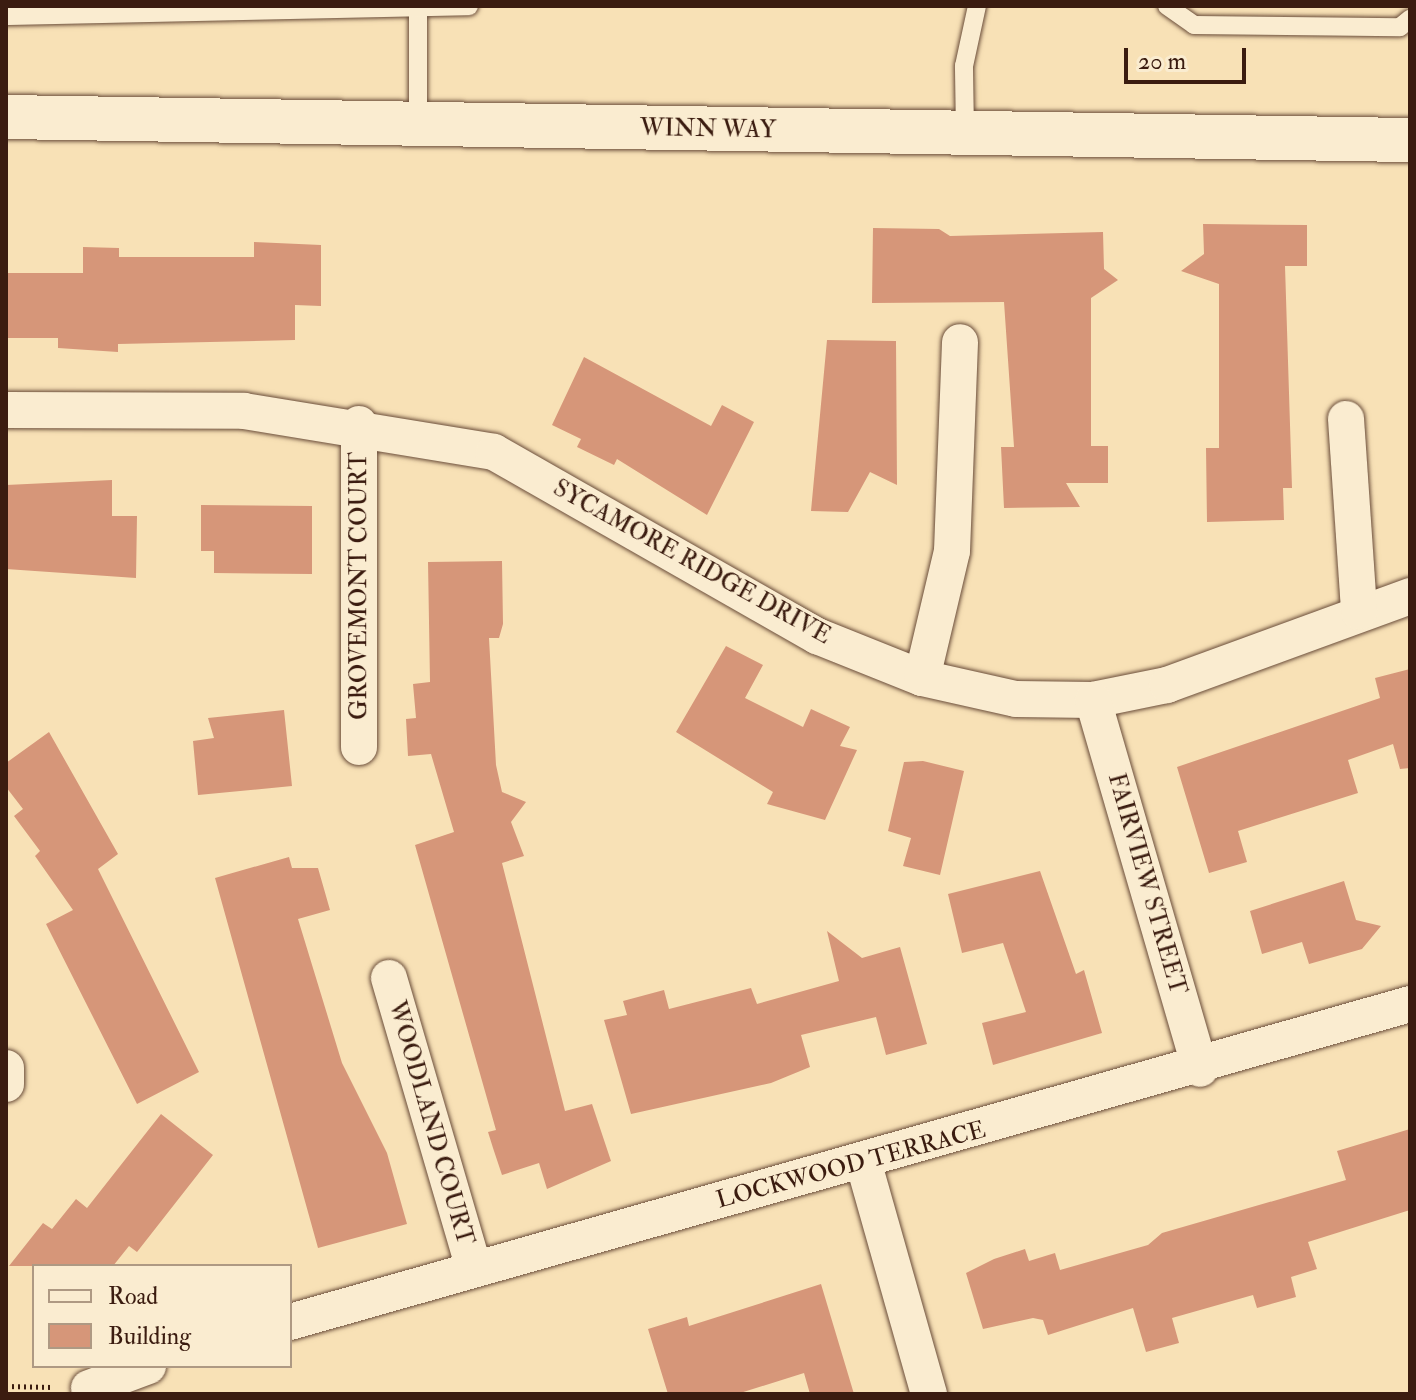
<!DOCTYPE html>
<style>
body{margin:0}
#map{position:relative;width:1416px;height:1400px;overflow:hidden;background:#f8e1b6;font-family:"IM FELL Double Pica",serif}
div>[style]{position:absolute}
.building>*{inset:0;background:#d69679}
.path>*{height:5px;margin-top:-2.5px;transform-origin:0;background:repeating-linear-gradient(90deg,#3b1c10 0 2px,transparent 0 6px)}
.roads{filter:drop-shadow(0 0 2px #6a4d3a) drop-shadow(0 0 2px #6a4d3a)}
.service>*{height:18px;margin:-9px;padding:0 9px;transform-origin:9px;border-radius:9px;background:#faecd0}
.minor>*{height:36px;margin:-18px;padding:0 18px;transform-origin:18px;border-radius:18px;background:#faecd0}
.tertiary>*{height:44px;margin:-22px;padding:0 22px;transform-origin:22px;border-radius:22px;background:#faecd0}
span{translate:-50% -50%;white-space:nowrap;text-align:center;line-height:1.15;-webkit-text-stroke:6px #faecd0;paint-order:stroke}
.street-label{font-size:24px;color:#3b1c10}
.frame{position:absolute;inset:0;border:8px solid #3b1c10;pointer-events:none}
.legend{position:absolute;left:32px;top:1264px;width:260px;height:104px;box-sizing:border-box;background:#faecd0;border:2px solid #ae9983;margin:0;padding:10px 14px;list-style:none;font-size:24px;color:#3b1c10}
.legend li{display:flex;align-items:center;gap:16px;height:40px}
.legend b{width:40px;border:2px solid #ae9983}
.scale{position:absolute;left:1124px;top:48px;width:122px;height:36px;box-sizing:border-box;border:4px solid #3b1c10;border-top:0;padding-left:10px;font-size:24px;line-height:28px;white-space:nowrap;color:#3b1c10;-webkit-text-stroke:6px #faecd0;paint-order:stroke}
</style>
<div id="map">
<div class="building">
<div style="clip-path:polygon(1203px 224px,1307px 225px,1307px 266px,1285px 266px,1292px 488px,1283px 488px,1284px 520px,1207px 522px,1206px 448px,1219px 448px,1219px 284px,1181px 271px,1204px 254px)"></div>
<div style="clip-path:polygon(873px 228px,939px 229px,950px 236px,1103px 232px,1104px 269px,1118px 280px,1091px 298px,1091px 446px,1108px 446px,1108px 483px,1066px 483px,1080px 507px,1004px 508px,1001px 447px,1014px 447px,1004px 302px,872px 303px)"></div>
<div style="clip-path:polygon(254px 242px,321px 245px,321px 306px,295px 305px,295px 340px,118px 344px,118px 352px,58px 348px,58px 338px,6px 338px,6px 273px,83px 273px,83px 247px,119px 248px,119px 257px,254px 257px)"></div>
<div style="clip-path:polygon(827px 340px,896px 341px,897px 485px,870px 472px,848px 512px,811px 511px)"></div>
<div style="clip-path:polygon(584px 357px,711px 426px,722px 405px,754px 422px,707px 515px,617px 459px,614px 465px,577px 447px,581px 439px,552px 425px)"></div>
<div style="clip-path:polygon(112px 480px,112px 516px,137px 516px,136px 578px,6px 569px,6px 485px)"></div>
<div style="clip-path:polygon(201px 505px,312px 506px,312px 574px,214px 573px,214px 551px,201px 551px)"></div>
<div style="clip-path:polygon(502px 561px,503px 624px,499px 638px,489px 638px,496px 765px,502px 792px,526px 802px,511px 822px,524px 856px,502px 863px,565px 1111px,592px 1104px,611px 1161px,547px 1189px,539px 1163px,502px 1175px,493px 1148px,488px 1132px,496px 1130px,415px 845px,454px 832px,431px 754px,408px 756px,406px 719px,416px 718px,413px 684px,430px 682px,428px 562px)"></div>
<div style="clip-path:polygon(726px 646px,763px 665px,745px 698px,803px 727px,811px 709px,850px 727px,840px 746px,857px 750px,825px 820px,767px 804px,773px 792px,676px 732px)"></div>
<div style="clip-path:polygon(1410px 669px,1410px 768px,1400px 769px,1393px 744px,1348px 760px,1358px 793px,1238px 831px,1247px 862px,1209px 873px,1177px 767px,1380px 698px,1375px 678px)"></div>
<div style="clip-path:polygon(284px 710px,292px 786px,198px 795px,193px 741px,214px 738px,208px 718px)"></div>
<div style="clip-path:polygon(49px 732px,118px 854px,98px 869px,199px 1072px,137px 1104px,46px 924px,73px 910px,35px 856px,40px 851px,14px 816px,23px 809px,6px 787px,6px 763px)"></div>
<div style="clip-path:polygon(923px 761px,964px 771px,940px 875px,903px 866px,911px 838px,888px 831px,904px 762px)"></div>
<div style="clip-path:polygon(289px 857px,292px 868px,318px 868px,330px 910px,298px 919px,342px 1063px,387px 1153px,407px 1224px,318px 1248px,215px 878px)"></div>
<div style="clip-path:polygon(1040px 871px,1076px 974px,1084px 970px,1102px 1033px,993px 1065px,982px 1023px,1026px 1012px,1003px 943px,962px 953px,948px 894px)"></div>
<div style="clip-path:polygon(1344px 881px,1356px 920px,1381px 926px,1362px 949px,1309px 964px,1302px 942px,1262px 954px,1250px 911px)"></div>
<div style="clip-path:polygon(827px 931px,862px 958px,900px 947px,927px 1044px,886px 1055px,876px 1017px,801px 1035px,810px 1067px,771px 1083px,631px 1114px,604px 1020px,627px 1015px,623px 1001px,664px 990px,669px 1009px,751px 988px,757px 1004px,839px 981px)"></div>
<div style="clip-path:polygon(161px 1114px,213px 1155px,137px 1252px,129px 1246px,113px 1266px,9px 1266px,43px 1223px,52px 1229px,76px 1199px,87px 1208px)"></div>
<div style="clip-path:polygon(1410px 1129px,1410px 1210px,1308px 1242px,1317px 1269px,1291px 1277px,1296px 1297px,1257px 1308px,1253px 1295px,1172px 1318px,1179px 1343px,1146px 1352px,1133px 1308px,1048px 1335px,1043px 1320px,1033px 1318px,983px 1329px,966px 1273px,994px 1259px,1025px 1249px,1029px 1261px,1055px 1253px,1060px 1270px,1148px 1245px,1162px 1233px,1346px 1180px,1337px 1151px)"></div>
<div style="clip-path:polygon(821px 1284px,854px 1394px,810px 1394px,804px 1373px,737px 1394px,668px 1394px,648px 1329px,687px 1317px,689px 1326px)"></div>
</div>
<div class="path">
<div style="left:6px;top:1386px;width:46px;rotate:1.2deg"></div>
</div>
<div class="roads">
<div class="service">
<div style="left:1167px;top:6px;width:33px;rotate:35deg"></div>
<div style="left:1194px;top:25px;width:206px;rotate:0.6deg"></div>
<div style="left:1400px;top:27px;width:13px;rotate:-39deg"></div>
<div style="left:418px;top:10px;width:113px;rotate:90deg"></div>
<div style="left:6px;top:16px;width:463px;rotate:-1.2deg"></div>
<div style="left:965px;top:133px;width:67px;rotate:-90.9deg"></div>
<div style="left:964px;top:66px;width:61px;rotate:-77.8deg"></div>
</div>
<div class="minor">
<div style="left:6px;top:410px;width:238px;rotate:0.2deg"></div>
<div style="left:244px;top:411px;width:253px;rotate:9.3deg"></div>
<div style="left:494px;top:452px;width:372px;rotate:29.7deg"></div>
<div style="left:817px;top:636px;width:113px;rotate:21.8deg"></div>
<div style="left:922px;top:678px;width:96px;rotate:12.6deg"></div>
<div style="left:1016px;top:699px;width:77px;rotate:0.7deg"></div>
<div style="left:1093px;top:700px;width:76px;rotate:-11.5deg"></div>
<div style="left:1167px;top:685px;width:259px;rotate:-20.1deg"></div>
<div style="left:1346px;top:419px;width:193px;rotate:86.1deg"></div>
<div style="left:359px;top:424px;width:323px;rotate:90deg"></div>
<div style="left:922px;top:678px;width:130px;rotate:-76.7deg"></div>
<div style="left:952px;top:551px;width:209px;rotate:-87.8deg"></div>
<div style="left:1093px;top:700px;width:384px;rotate:73.8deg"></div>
<div style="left:389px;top:978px;width:303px;rotate:73.7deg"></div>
<div style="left:6px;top:1068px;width:16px;rotate:90deg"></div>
<div style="left:863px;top:1161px;width:242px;rotate:74.2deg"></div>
<div style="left:290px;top:1322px;width:1164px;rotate:-15.85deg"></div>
<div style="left:89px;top:1388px;width:63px;rotate:-20.4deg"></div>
</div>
<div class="tertiary">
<div style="left:6px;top:117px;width:1404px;rotate:0.94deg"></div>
</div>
</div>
<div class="street-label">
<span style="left:708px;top:129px;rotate:1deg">WINN WAY</span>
<span style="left:692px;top:562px;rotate:29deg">SYCAMORE RIDGE DRIVE</span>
<span style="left:359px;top:586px;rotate:-90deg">GROVEMONT COURT</span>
<span style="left:1147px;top:884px;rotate:74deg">FAIRVIEW STREET</span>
<span style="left:431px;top:1123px;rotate:74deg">WOODLAND COURT</span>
<span style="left:851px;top:1165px;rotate:-15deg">LOCKWOOD TERRACE</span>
</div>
<div class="frame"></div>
<ul class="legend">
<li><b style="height:10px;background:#faecd0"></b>Road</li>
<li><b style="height:22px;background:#d69679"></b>Building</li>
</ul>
<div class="scale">20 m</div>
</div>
